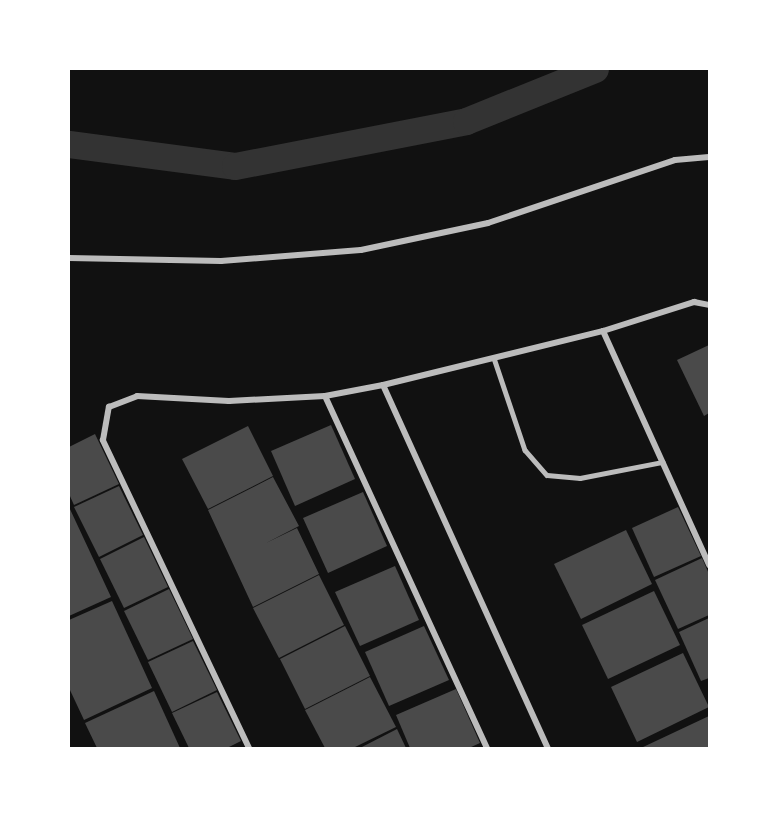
<!DOCTYPE html>
<style>
body{margin:0}
#map{position:relative;width:778px;height:817px;overflow:hidden;background:#111;font-family:Arial,sans-serif}
div>[style]{position:absolute}
.canal>*{height:27px;margin:-13.5px;padding:0 13.5px;transform-origin:13.5px;border-radius:13.5px;background:#333}
.building>*{inset:0;background:#4a4a4a}
.service>*{height:4.5px;margin:-2.25px;padding:0 2.25px;transform-origin:2.25px;border-radius:2.25px;background:#bcbcbc}
.minor>*{height:6px;margin:-3px;padding:0 3px;transform-origin:3px;border-radius:3px;background:#bcbcbc}
span{translate:-50% -50%;white-space:nowrap;text-align:center;line-height:1.15;-webkit-text-stroke:4.5px #fff;paint-order:stroke}
.frame{position:absolute;inset:0;border:70px solid #fff;pointer-events:none}
</style>
<div id="map">
<div class="canal">
<div style="left:69px;top:144px;width:167px;rotate:7.5deg"></div>
<div style="left:235px;top:166px;width:235px;rotate:-11deg"></div>
<div style="left:466px;top:121px;width:139px;rotate:-22deg"></div>
</div>
<div class="building">
<div style="clip-path:polygon(709px 345px,709px 413px,704px 416px,677px 360px)"></div>
<div style="clip-path:polygon(331px 425px,355px 479px,295px 506px,271px 451px)"></div>
<div style="clip-path:polygon(248px 426px,273px 476px,208px 509px,182px 459px)"></div>
<div style="clip-path:polygon(95px 434px,119px 484px,74px 505px,69px 494px,69px 447px)"></div>
<div style="clip-path:polygon(273px 477px,299px 526px,266px 543px,297px 528px,319px 574px,253px 607px,208px 510px)"></div>
<div style="clip-path:polygon(119px 486px,143px 535px,99px 557px,74px 507px)"></div>
<div style="clip-path:polygon(363px 492px,387px 546px,328px 573px,303px 518px)"></div>
<div style="clip-path:polygon(69px 507px,111px 597px,69px 616px)"></div>
<div style="clip-path:polygon(678px 507px,701px 556px,654px 577px,632px 528px)"></div>
<div style="clip-path:polygon(626px 530px,652px 584px,581px 619px,554px 564px)"></div>
<div style="clip-path:polygon(144px 537px,168px 587px,124px 608px,100px 559px)"></div>
<div style="clip-path:polygon(702px 558px,709px 574px,709px 615px,678px 629px,655px 580px)"></div>
<div style="clip-path:polygon(395px 566px,419px 620px,360px 646px,335px 592px)"></div>
<div style="clip-path:polygon(319px 575px,344px 625px,279px 658px,253px 608px)"></div>
<div style="clip-path:polygon(169px 589px,193px 639px,148px 660px,124px 611px)"></div>
<div style="clip-path:polygon(654px 591px,680px 645px,608px 679px,582px 625px)"></div>
<div style="clip-path:polygon(112px 601px,152px 688px,84px 720px,69px 688px,69px 620px)"></div>
<div style="clip-path:polygon(709px 618px,709px 678px,701px 681px,679px 632px)"></div>
<div style="clip-path:polygon(345px 626px,370px 676px,305px 709px,280px 659px)"></div>
<div style="clip-path:polygon(424px 626px,449px 680px,389px 706px,365px 652px)"></div>
<div style="clip-path:polygon(193px 641px,217px 690px,172px 712px,148px 662px)"></div>
<div style="clip-path:polygon(683px 653px,709px 707px,637px 742px,611px 687px)"></div>
<div style="clip-path:polygon(370px 677px,396px 727px,353px 748px,325px 748px,305px 710px)"></div>
<div style="clip-path:polygon(456px 689px,480px 743px,469px 748px,410px 748px,396px 715px)"></div>
<div style="clip-path:polygon(154px 691px,180px 748px,97px 748px,85px 723px)"></div>
<div style="clip-path:polygon(217px 692px,241px 741px,227px 748px,189px 748px,172px 713px)"></div>
<div style="clip-path:polygon(709px 716px,709px 748px,641px 748px)"></div>
<div style="clip-path:polygon(397px 729px,406px 748px,360px 748px)"></div>
</div>
<div class="service">
<div style="left:494px;top:358px;width:97px;rotate:71.4deg"></div>
<div style="left:525px;top:450px;width:33px;rotate:49deg"></div>
<div style="left:547px;top:475px;width:33px;rotate:5deg"></div>
<div style="left:580px;top:478px;width:84px;rotate:-11deg"></div>
</div>
<div class="minor">
<div style="left:69px;top:258px;width:152px;rotate:1.1deg"></div>
<div style="left:221px;top:261px;width:140px;rotate:-4.5deg"></div>
<div style="left:361px;top:250px;width:130px;rotate:-12deg"></div>
<div style="left:488px;top:223px;width:197px;rotate:-18.6deg"></div>
<div style="left:675px;top:160px;width:34px;rotate:-5deg"></div>
<div style="left:603px;top:331px;width:257px;rotate:65.6deg"></div>
<div style="left:383px;top:385px;width:399px;rotate:65.6deg"></div>
<div style="left:325px;top:396px;width:387px;rotate:65.3deg"></div>
<div style="left:249px;top:748px;width:341px;rotate:-115.4deg"></div>
<div style="left:103px;top:440px;width:34px;rotate:-80deg"></div>
<div style="left:109px;top:407px;width:30px;rotate:-21deg"></div>
<div style="left:137px;top:396px;width:92px;rotate:3.1deg"></div>
<div style="left:229px;top:401px;width:96px;rotate:-3deg"></div>
<div style="left:325px;top:396px;width:59px;rotate:-10.7deg"></div>
<div style="left:383px;top:385px;width:227px;rotate:-13.8deg"></div>
<div style="left:603px;top:331px;width:96px;rotate:-17.7deg"></div>
<div style="left:694px;top:302px;width:15px;rotate:11deg"></div>
</div>
<div class="frame"></div>
</div>
